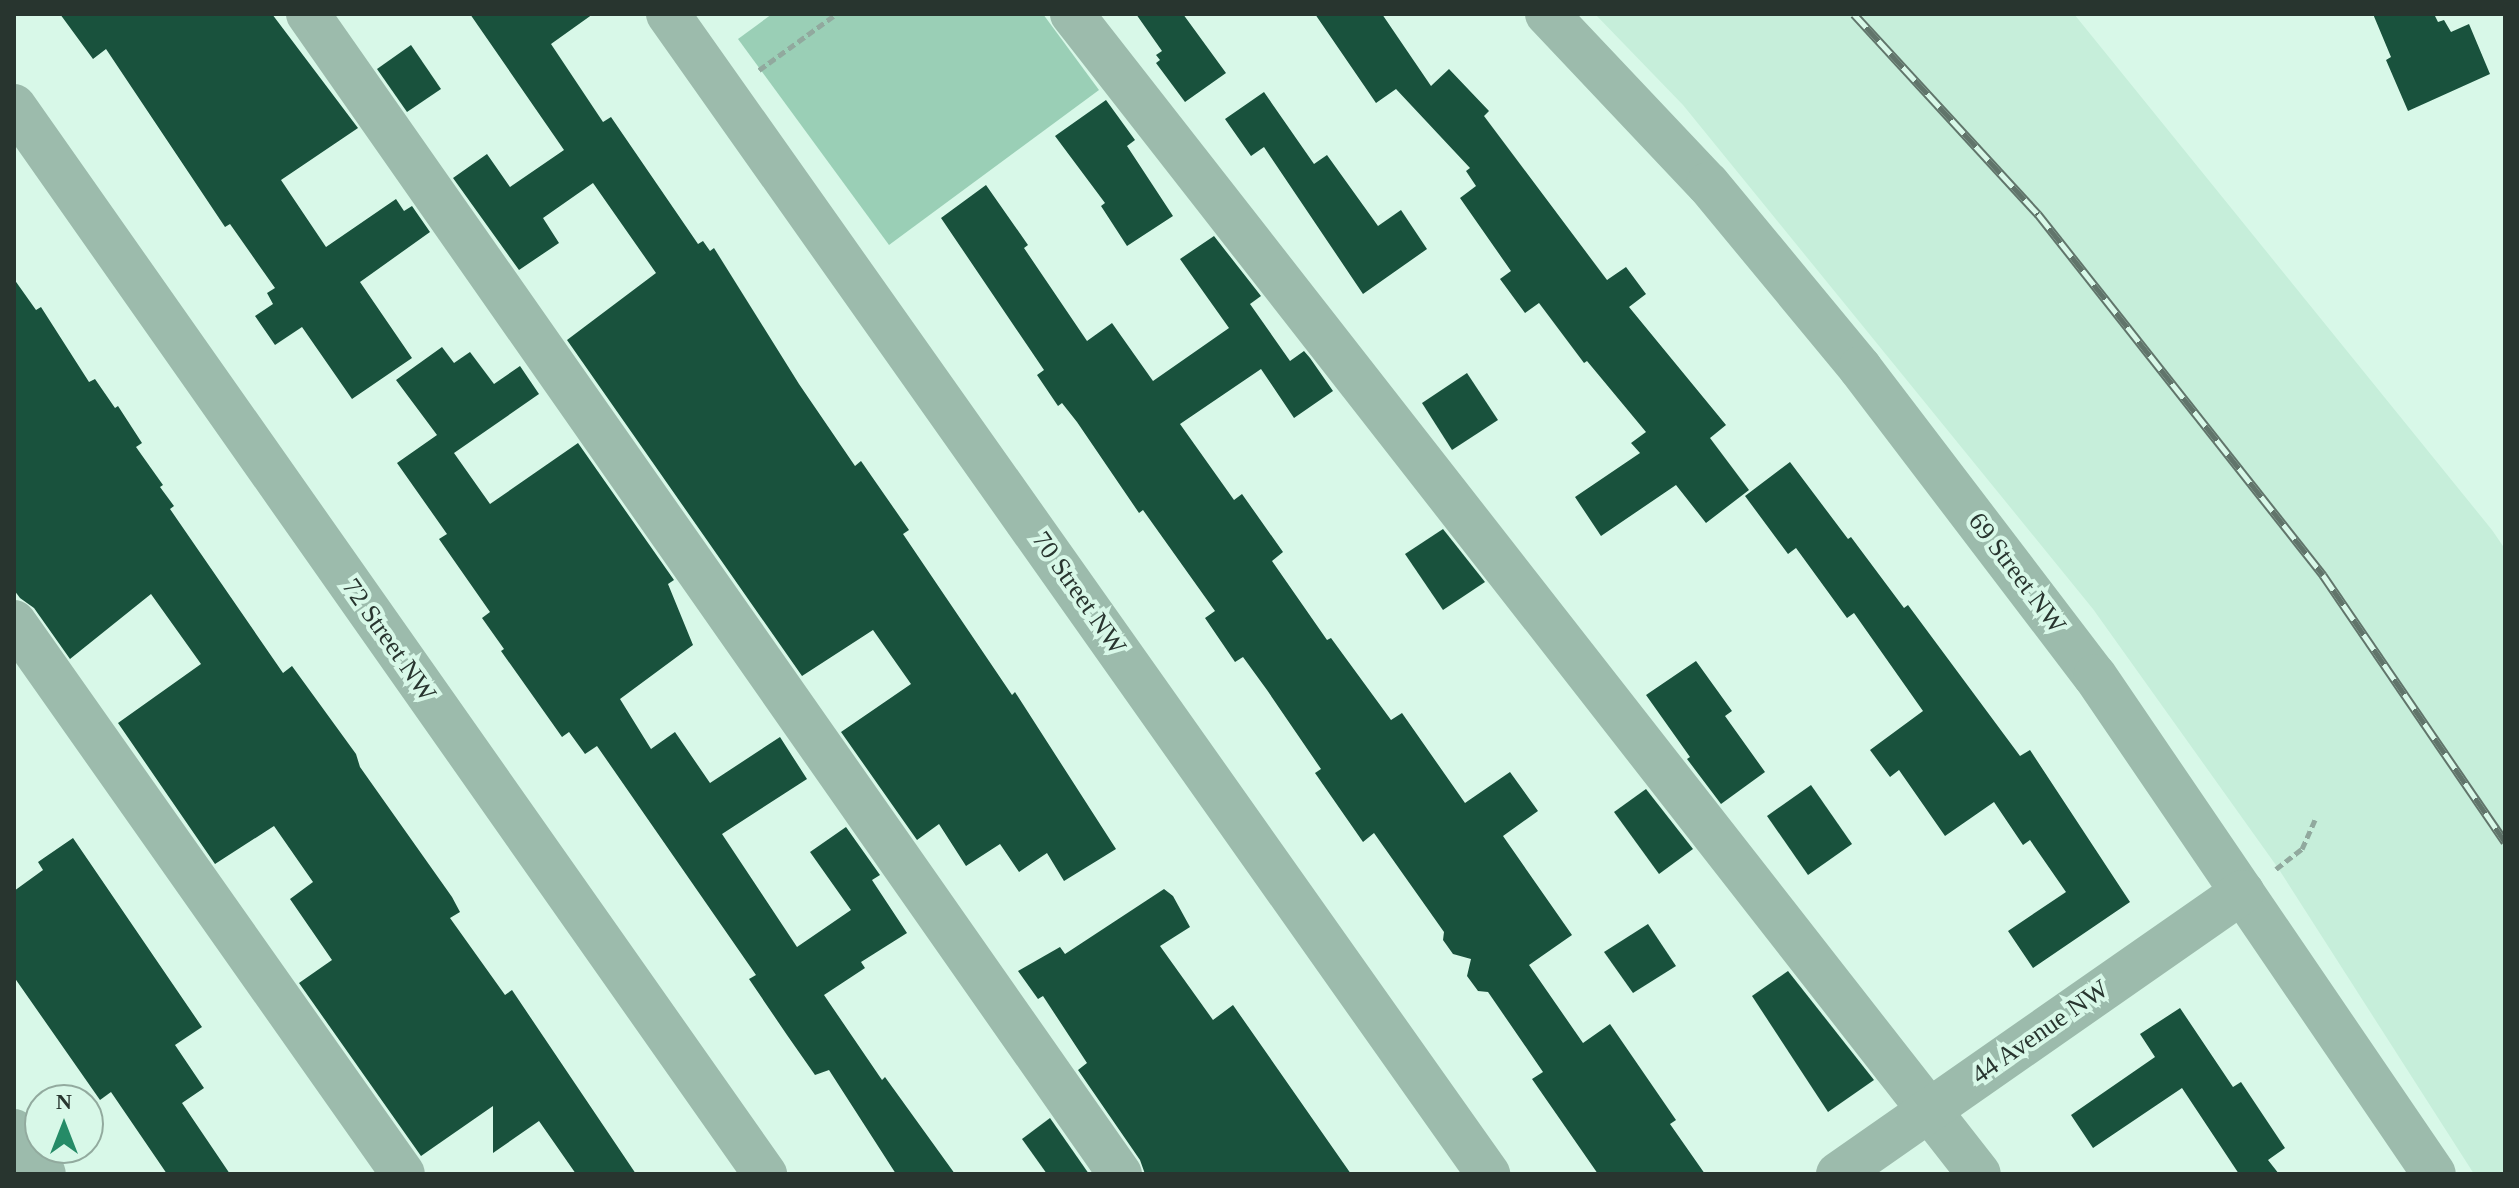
<!DOCTYPE html>
<style>
body{margin:0}
#map{position:relative;width:2519px;height:1188px;overflow:hidden;background:#d8f8e8;font-family:Georgia,serif}
div>[style]{position:absolute}
.built>*{inset:0;background:#c6eeda}
.green>*{inset:0;background:#9acfb6}
.building>*{inset:0;background:#19523d}
.path>*{height:5px;margin-top:-2.5px;transform-origin:0;background:repeating-linear-gradient(90deg,#91a99e 0 8px,transparent 0 12px)}
.minor>*{height:44px;margin:-22px;padding:0 22px;transform-origin:22px;border-radius:22px;background:#9cbbac}
.rail>*{height:9px;margin-top:-4.5px;transform-origin:0;background:repeating-linear-gradient(90deg,#d8f8e8 0 18px,#61756b 0 36px);box-sizing:border-box;border-block:2px solid #61756b}
span{translate:-50% -50%;white-space:nowrap;text-align:center;line-height:1.15;-webkit-text-stroke:8px #d8f8e8;paint-order:stroke}
.street-label{font-size:26px;color:#28352f}
.frame{position:absolute;inset:0;border:16px solid #28352f;pointer-events:none}
.north{position:absolute;left:24px;top:1084px;width:80px;height:80px;box-sizing:border-box;background:#d8f8e8;border:2px solid #92aa9e;border-radius:50%;rotate:0deg;font-size:22px;font-weight:700;line-height:32px;text-align:center;color:#28352f}
.north::after{content:'';display:block;margin:auto;width:28px;height:36px;background:#258b67;clip-path:polygon(50% 0,100% 100%,50% 72%,0 100%)}
</style>
<div id="map">
<div class="built">
<div style="clip-path:polygon(1595px 14px,2074px 14px,2492px 530px,2505px 549px,2505px 1174px,2474px 1174px,2278px 868px,2093px 609px,1683px 105px)"></div>
</div>
<div class="green">
<div style="clip-path:polygon(772px 14px,1043px 14px,1099px 90px,889px 245px,738px 39px)"></div>
</div>
<div class="building">
<div style="clip-path:polygon(60px 14px,272px 14px,358px 128px,281px 180px,326px 247px,396px 199px,404px 211px,412px 206px,430px 232px,360px 282px,412px 358px,352px 399px,302px 327px,275px 345px,255px 316px,273px 304px,267px 293px,275px 288px,230px 224px,225px 227px,106px 49px,93px 59px)"></div>
<div style="clip-path:polygon(470px 14px,593px 14px,551px 44px,603px 122px,611px 117px,698px 244px,703px 241px,710px 251px,714px 248px,799px 384px,855px 466px,861px 461px,909px 530px,903px 534px,1012px 695px,1015px 692px,1116px 849px,1064px 881px,1047px 853px,1019px 872px,1000px 844px,966px 866px,939px 824px,917px 840px,841px 732px,911px 684px,873px 630px,802px 676px,567px 340px,656px 273px,593px 183px,543px 218px,559px 243px,519px 270px,453px 178px,487px 154px,510px 187px,564px 150px)"></div>
<div style="clip-path:polygon(1136px 14px,1183px 14px,1226px 73px,1185px 102px,1156px 63px,1160px 60px,1156px 55px,1162px 51px)"></div>
<div style="clip-path:polygon(1315px 14px,1382px 14px,1431px 86px,1449px 69px,1489px 111px,1484px 116px,1607px 280px,1626px 267px,1646px 294px,1629px 307px,1726px 425px,1710px 438px,1749px 490px,1706px 523px,1676px 485px,1601px 536px,1575px 497px,1640px 453px,1631px 443px,1646px 432px,1587px 361px,1584px 363px,1539px 303px,1525px 313px,1500px 279px,1511px 271px,1460px 198px,1476px 186px,1466px 171px,1470px 168px,1396px 89px,1376px 103px)"></div>
<div style="clip-path:polygon(2373px 14px,2434px 14px,2438px 22px,2444px 20px,2451px 32px,2469px 24px,2490px 74px,2408px 111px,2386px 60px,2391px 57px)"></div>
<div style="clip-path:polygon(411px 45px,441px 89px,407px 112px,377px 69px)"></div>
<div style="clip-path:polygon(1264px 92px,1314px 164px,1327px 155px,1378px 226px,1401px 210px,1427px 249px,1363px 294px,1264px 147px,1251px 156px,1225px 119px)"></div>
<div style="clip-path:polygon(1106px 100px,1135px 140px,1127px 146px,1173px 216px,1127px 246px,1101px 206px,1105px 203px,1055px 136px)"></div>
<div style="clip-path:polygon(986px 185px,1028px 245px,1024px 248px,1087px 341px,1112px 323px,1153px 381px,1229px 328px,1180px 259px,1214px 236px,1261px 296px,1250px 304px,1290px 361px,1304px 351px,1310px 358px,1333px 391px,1294px 418px,1261px 369px,1180px 424px,1234px 500px,1242px 494px,1283px 552px,1272px 561px,1327px 640px,1331px 638px,1391px 720px,1402px 713px,1465px 803px,1510px 772px,1538px 811px,1503px 836px,1572px 935px,1529px 965px,1583px 1043px,1610px 1024px,1676px 1120px,1670px 1124px,1705px 1174px,1598px 1174px,1532px 1079px,1543px 1072px,1488px 992px,1478px 991px,1467px 976px,1471px 959px,1453px 954px,1443px 940px,1444px 932px,1374px 833px,1363px 842px,1315px 773px,1321px 769px,1267px 690px,1243px 657px,1235px 662px,1205px 618px,1215px 611px,1143px 510px,1139px 513px,1077px 422px,1062px 403px,1058px 406px,1037px 375px,1044px 370px,941px 218px)"></div>
<div style="clip-path:polygon(14px 279px,36px 310px,41px 307px,89px 382px,95px 379px,115px 408px,118px 406px,142px 443px,136px 447px,163px 485px,160px 487px,174px 506px,170px 509px,201px 554px,283px 673px,292px 666px,356px 754px,360px 767px,452px 897px,460px 912px,450px 918px,505px 995px,512px 990px,636px 1174px,576px 1174px,539px 1121px,493px 1153px,493px 1106px,421px 1156px,299px 983px,332px 960px,290px 899px,313px 882px,274px 826px,215px 864px,118px 723px,201px 664px,151px 594px,70px 659px,34px 608px,20px 598px,14px 590px)"></div>
<div style="clip-path:polygon(442px 347px,454px 363px,470px 352px,494px 384px,520px 366px,539px 394px,454px 453px,490px 504px,578px 443px,674px 580px,668px 584px,693px 645px,620px 699px,651px 749px,675px 732px,710px 783px,780px 737px,807px 779px,722px 834px,797px 947px,851px 910px,810px 852px,846px 827px,880px 875px,872px 880px,907px 933px,861px 962px,865px 968px,824px 995px,882px 1080px,885px 1077px,955px 1174px,896px 1174px,829px 1070px,815px 1075px,787px 1035px,749px 979px,756px 975px,597px 746px,585px 754px,569px 732px,562px 737px,501px 651px,504px 649px,482px 618px,490px 612px,439px 539px,447px 534px,397px 463px,437px 435px,396px 380px)"></div>
<div style="clip-path:polygon(1467px 373px,1498px 420px,1452px 450px,1422px 403px)"></div>
<div style="clip-path:polygon(1790px 462px,1848px 539px,1851px 537px,1904px 608px,1908px 605px,2020px 756px,2030px 750px,2130px 902px,2033px 968px,2008px 931px,2066px 892px,2030px 840px,2023px 845px,1994px 802px,1945px 836px,1899px 770px,1890px 777px,1870px 750px,1923px 711px,1854px 613px,1847px 618px,1796px 548px,1788px 554px,1745px 496px)"></div>
<div style="clip-path:polygon(1443px 529px,1485px 582px,1443px 610px,1405px 554px)"></div>
<div style="clip-path:polygon(1696px 661px,1732px 711px,1725px 716px,1765px 772px,1721px 804px,1687px 759px,1690px 757px,1646px 695px)"></div>
<div style="clip-path:polygon(1811px 785px,1852px 844px,1808px 875px,1767px 816px)"></div>
<div style="clip-path:polygon(1646px 789px,1693px 849px,1659px 874px,1614px 812px)"></div>
<div style="clip-path:polygon(73px 838px,202px 1027px,175px 1045px,204px 1088px,182px 1103px,230px 1174px,167px 1174px,111px 1092px,100px 1100px,14px 977px,14px 891px,43px 870px,38px 862px)"></div>
<div style="clip-path:polygon(1164px 889px,1173px 896px,1190px 927px,1160px 946px,1213px 1020px,1233px 1005px,1351px 1174px,1145px 1174px,1140px 1160px,1078px 1070px,1087px 1063px,1043px 996px,1038px 999px,1018px 971px,1060px 947px,1065px 954px)"></div>
<div style="clip-path:polygon(1648px 924px,1676px 966px,1633px 993px,1604px 952px)"></div>
<div style="clip-path:polygon(1788px 971px,1874px 1080px,1828px 1112px,1752px 996px)"></div>
<div style="clip-path:polygon(2180px 1008px,2233px 1087px,2241px 1082px,2285px 1148px,2268px 1160px,2279px 1174px,2239px 1174px,2182px 1088px,2093px 1148px,2071px 1115px,2155px 1057px,2140px 1034px)"></div>
<div style="clip-path:polygon(1050px 1118px,1089px 1174px,1047px 1174px,1022px 1139px)"></div>
</div>
<div class="path">
<div style="left:759px;top:70px;width:95px;rotate:-36deg"></div>
<div style="left:2276px;top:869px;width:33px;rotate:-38deg"></div>
<div style="left:2302px;top:849px;width:32px;rotate:-66deg"></div>
</div>
<div class="minor">
<div style="left:308px;top:14px;width:1416px;rotate:55.01deg"></div>
<div style="left:668px;top:14px;width:1421px;rotate:54.74deg"></div>
<div style="left:1072px;top:14px;width:1472px;rotate:51.98deg"></div>
<div style="left:1547px;top:14px;width:234px;rotate:46.6deg"></div>
<div style="left:1708px;top:184px;width:239px;rotate:50.4deg"></div>
<div style="left:1860px;top:368px;width:387px;rotate:52.7deg"></div>
<div style="left:2095px;top:676px;width:602px;rotate:55.76deg"></div>
<div style="left:14px;top:106px;width:1306px;rotate:54.89deg"></div>
<div style="left:14px;top:622px;width:675px;rotate:54.83deg"></div>
<div style="left:14px;top:1131px;width:52px;rotate:55.1deg"></div>
<div style="left:1838px;top:1174px;width:493px;rotate:-34.9deg"></div>
</div>
<div class="rail">
<div style="left:1854px;top:14px;width:272px;rotate:47.4deg"></div>
<div style="left:2038px;top:214px;width:460px;rotate:51.7deg"></div>
<div style="left:2323px;top:575px;width:323px;rotate:55.7deg"></div>
</div>
<div class="street-label">
<span style="left:2017px;top:573px;rotate:53deg">69 Street NW</span>
<span style="left:1079px;top:593px;rotate:55deg">70 Street NW</span>
<span style="left:389px;top:640px;rotate:55deg">72 Street NW</span>
<span style="left:2040px;top:1032px;rotate:-35deg">44 Avenue NW</span>
</div>
<div class="frame"></div>
<div class="north">N</div>
</div>
